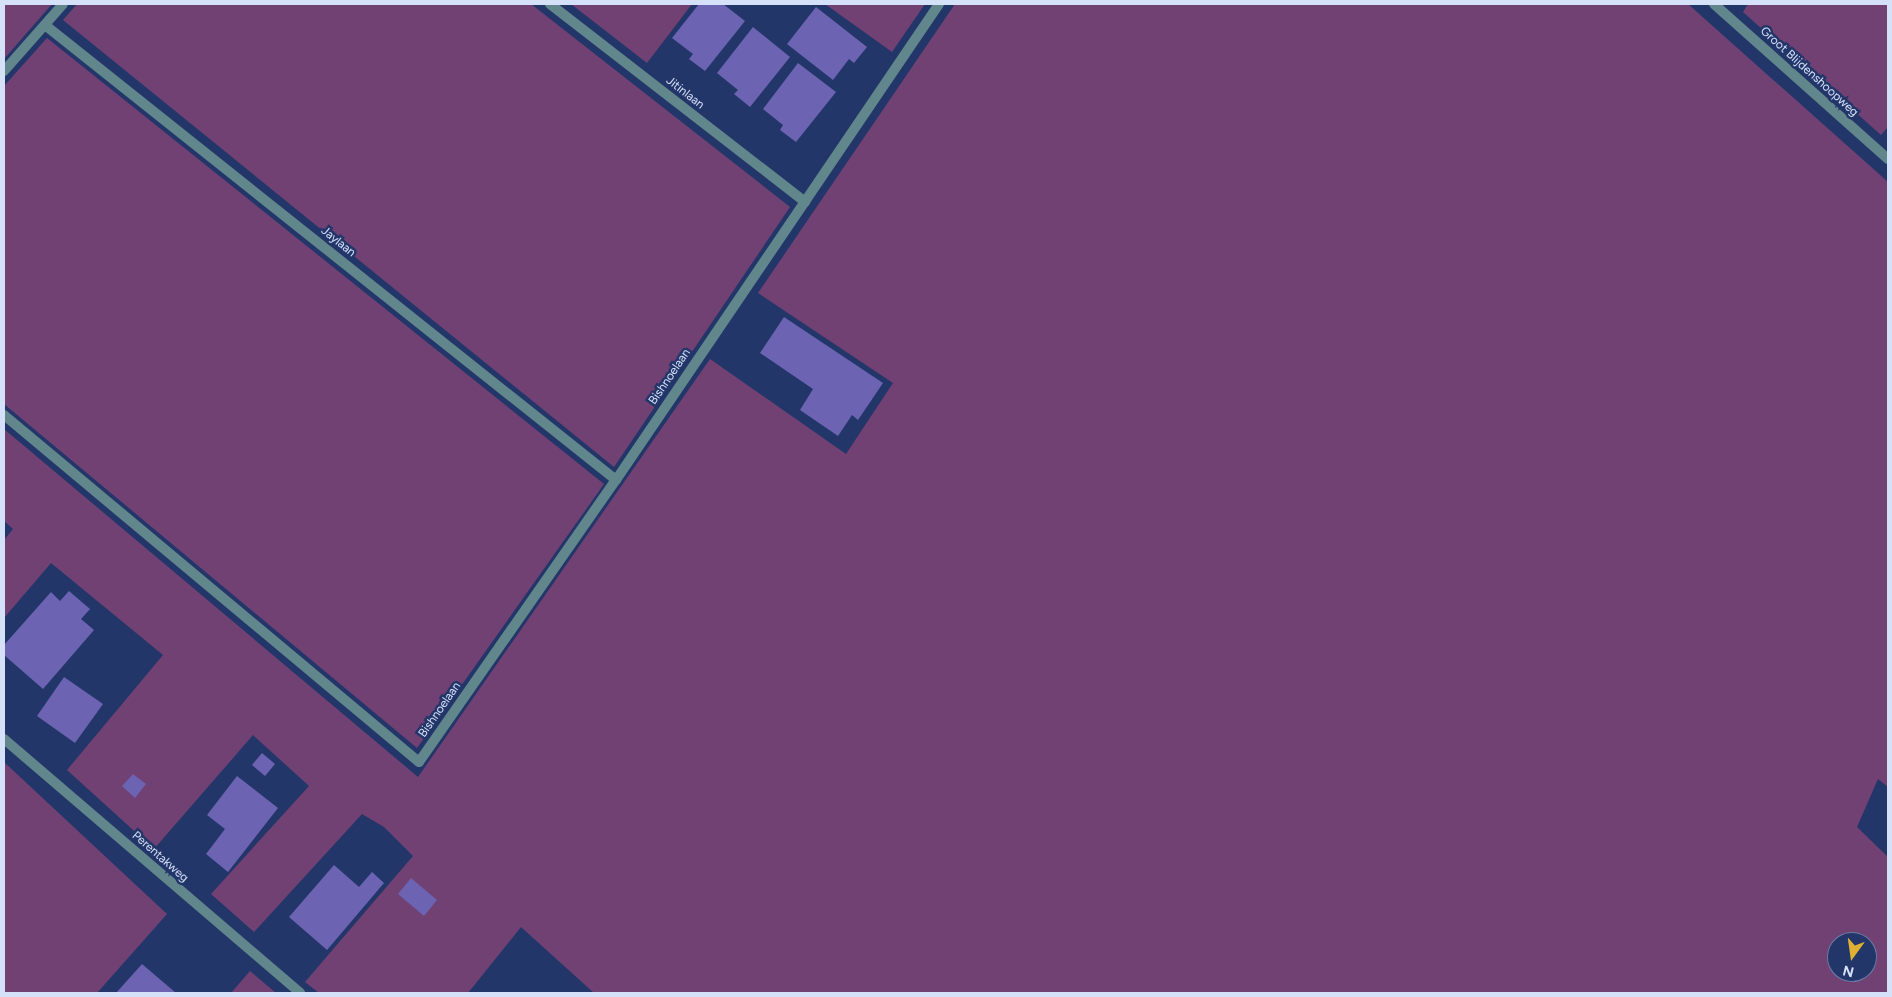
<!DOCTYPE html>
<style>
body{margin:0}
#map{position:relative;width:1892px;height:997px;overflow:hidden;background:#233669;font-family:Figtree,sans-serif}
div>[style]{position:absolute}
.green>*{inset:0;background:#724173}
.building>*{inset:0;background:#6c63b2}
.minor>*{height:10px;margin:-5px;padding:0 5px;transform-origin:5px;border-radius:5px;background:#61868b}
span{translate:-50% -50%;white-space:nowrap;text-align:center;line-height:1.15;-webkit-text-stroke:5px #233669;paint-order:stroke}
.street-label{font-size:12px;color:#d5e0f9}
.frame{position:absolute;inset:0;border:5px solid #d5e0f9;pointer-events:none}
.north{position:absolute;left:1827px;top:932px;width:50px;height:50px;box-sizing:border-box;background:#233669;border:1px solid #6a7aa3;border-radius:50%;rotate:194deg;font-size:14px;font-weight:700;line-height:20px;text-align:center;color:#d5e0f9}
.north::after{content:'';display:block;margin:auto;width:18px;height:22px;background:#dfb034;clip-path:polygon(50% 0,100% 100%,50% 72%,0 100%)}
</style>
<div id="map">
<div class="green">
<div style="clip-path:polygon(4px 4px,52px 4px,4px 59px)"></div>
<div style="clip-path:polygon(77px 4px,531px 4px,790px 207px,614px 467px,63px 20px)"></div>
<div style="clip-path:polygon(571px 4px,692px 4px,647px 63px)"></div>
<div style="clip-path:polygon(825px 4px,925px 4px,892px 52px)"></div>
<div style="clip-path:polygon(evenodd,955px 4px,1688px 4px,1888px 182px,1888px 787px,1878px 779px,1857px 827px,1888px 857px,1888px 993px,594px 993px,521px 927px,468px 993px,319px 993px,305px 982px,413px 856px,384px 827px,362px 814px,254px 932px,211px 894px,309px 786px,253px 735px,154px 849px,67px 770px,163px 655px,51px 563px,4px 618px,4px 540px,13px 529px,4px 521px,4px 429px,418px 777px,710px 359px,846px 454px,893px 383px,758px 293px,955px 4px,1837px 942px,1867px 942px,1867px 972px,1837px 972px,1837px 942px)"></div>
<div style="clip-path:polygon(1748px 4px,1888px 4px,1888px 127px,1881px 135px,1743px 12px)"></div>
<div style="clip-path:polygon(47px 38px,604px 484px,417px 748px,4px 404px,4px 86px)"></div>
<div style="clip-path:polygon(4px 762px,167px 914px,97px 993px,4px 993px)"></div>
<div style="clip-path:polygon(250px 971px,276px 993px,231px 993px)"></div>
</div>
<div class="building">
<div style="clip-path:polygon(699px 4px,723px 4px,745px 21px,705px 71px,689px 59px,693px 54px,672px 38px)"></div>
<div style="clip-path:polygon(816px 7px,867px 47px,854px 63px,849px 59px,833px 80px,787px 44px)"></div>
<div style="clip-path:polygon(753px 27px,790px 57px,750px 107px,734px 94px,738px 90px,717px 73px)"></div>
<div style="clip-path:polygon(798px 63px,836px 92px,796px 142px,780px 130px,783px 125px,763px 109px)"></div>
<div style="clip-path:polygon(784px 317px,883px 383px,858px 420px,852px 415px,838px 436px,800px 410px,813px 389px,760px 353px)"></div>
<div style="clip-path:polygon(69px 591px,90px 609px,81px 619px,94px 630px,43px 689px,4px 655px,4px 645px,51px 592px,60px 601px)"></div>
<div style="clip-path:polygon(64px 677px,103px 704px,75px 743px,37px 716px)"></div>
<div style="clip-path:polygon(262px 753px,275px 764px,265px 776px,252px 765px)"></div>
<div style="clip-path:polygon(133px 774px,146px 784px,135px 798px,122px 786px)"></div>
<div style="clip-path:polygon(237px 776px,278px 808px,228px 872px,206px 854px,225px 829px,207px 815px)"></div>
<div style="clip-path:polygon(334px 865px,359px 887px,372px 872px,384px 883px,327px 950px,289px 917px)"></div>
<div style="clip-path:polygon(411px 878px,437px 900px,424px 916px,398px 894px)"></div>
<div style="clip-path:polygon(142px 964px,176px 993px,116px 993px)"></div>
</div>
<div class="minor">
<div style="left:550px;top:4px;width:323px;rotate:37.8deg"></div>
<div style="left:1714px;top:4px;width:233px;rotate:41.7deg"></div>
<div style="left:45px;top:25px;width:730px;rotate:38.55deg"></div>
<div style="left:4px;top:71px;width:89px;rotate:-48.6deg"></div>
<div style="left:4px;top:415px;width:541px;rotate:39.9deg"></div>
<div style="left:419px;top:762px;width:344px;rotate:-55.1deg"></div>
<div style="left:616px;top:480px;width:575px;rotate:-55.84deg"></div>
<div style="left:4px;top:739px;width:390px;rotate:40.6deg"></div>
</div>
<div class="street-label">
<span style="left:1809px;top:72px;rotate:42deg">Groot Blijdenshoopweg</span>
<span style="left:685px;top:93px;rotate:38deg">Jitinlaan</span>
<span style="left:338px;top:242px;rotate:39deg">Jaylaan</span>
<span style="left:670px;top:377px;rotate:-56deg">Bishnoelaan</span>
<span style="left:440px;top:710px;rotate:-55deg">Bishnoelaan</span>
<span style="left:160px;top:857px;rotate:41deg">Perentakweg</span>
</div>
<div class="frame"></div>
<div class="north">N</div>
</div>
